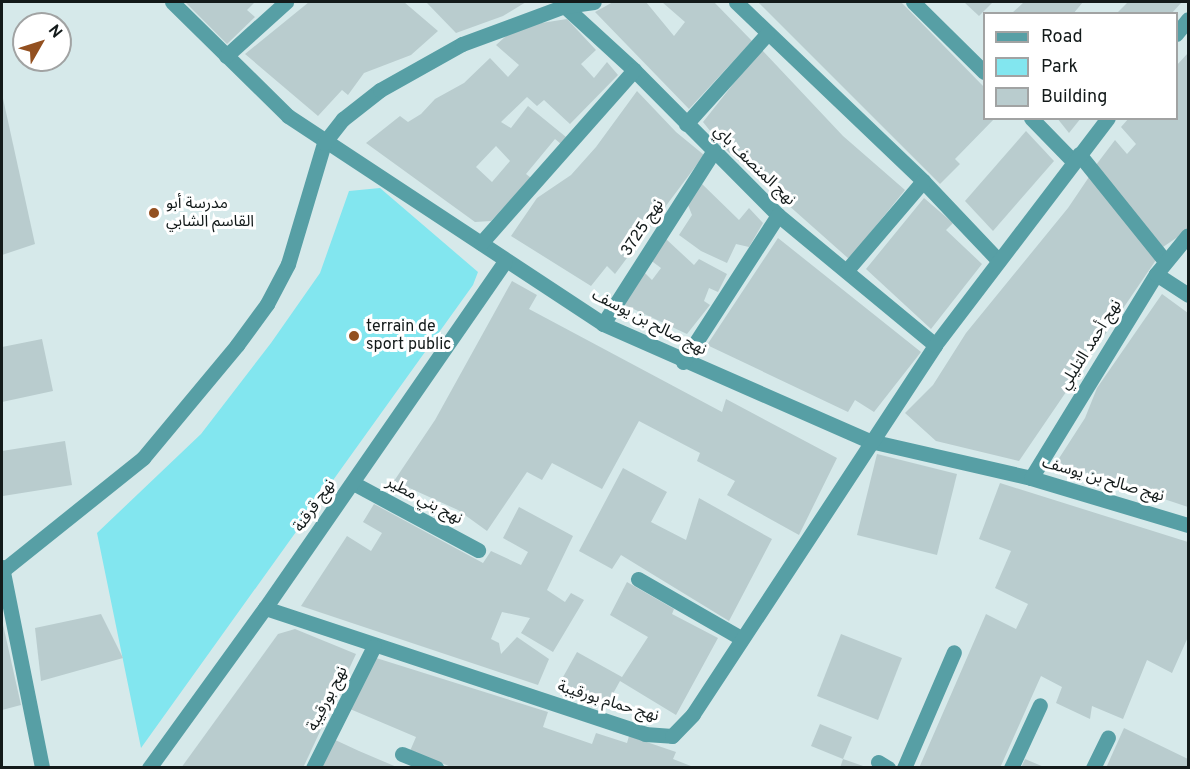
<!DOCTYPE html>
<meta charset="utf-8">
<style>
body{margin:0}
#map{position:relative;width:1190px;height:769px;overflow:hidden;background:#d6e9ea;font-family:Overpass,"Noto Sans Arabic",sans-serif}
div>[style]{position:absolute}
.green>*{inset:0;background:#82e6ef}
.building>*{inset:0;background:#b9ccce}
.street>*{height:15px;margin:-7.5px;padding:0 7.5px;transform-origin:7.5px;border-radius:7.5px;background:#579fa5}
.dots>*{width:16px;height:16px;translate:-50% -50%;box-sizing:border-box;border:3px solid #fff;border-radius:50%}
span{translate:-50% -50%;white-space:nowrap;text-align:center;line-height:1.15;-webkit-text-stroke:6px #fff;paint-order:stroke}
.street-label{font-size:16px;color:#131a1a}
.poi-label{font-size:16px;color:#131a1a}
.left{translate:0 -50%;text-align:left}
.frame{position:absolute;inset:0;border:3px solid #131a1a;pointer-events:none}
.legend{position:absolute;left:983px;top:12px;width:195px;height:108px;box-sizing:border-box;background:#fff;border:2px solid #a1a3a3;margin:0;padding:8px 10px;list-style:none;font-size:18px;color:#131a1a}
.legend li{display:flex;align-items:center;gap:12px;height:30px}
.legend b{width:30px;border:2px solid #a1a3a3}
.north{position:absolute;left:12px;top:12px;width:60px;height:60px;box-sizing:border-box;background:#fff;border:2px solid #a1a3a3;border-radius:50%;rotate:51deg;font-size:16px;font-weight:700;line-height:24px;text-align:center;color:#131a1a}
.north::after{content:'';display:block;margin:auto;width:21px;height:27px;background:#935020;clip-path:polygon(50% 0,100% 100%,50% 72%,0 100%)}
</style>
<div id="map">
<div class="green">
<div style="clip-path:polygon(380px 188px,478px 272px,473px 285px,141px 748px,97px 533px,201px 434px,271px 343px,320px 273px,349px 191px)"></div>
</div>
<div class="building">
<div style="clip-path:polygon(185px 2px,255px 2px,247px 10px,255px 17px,227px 44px)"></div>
<div style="clip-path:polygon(309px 2px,404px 2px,438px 31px,411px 55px,364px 73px,348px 95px,342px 90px,318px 116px,245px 54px)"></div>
<div style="clip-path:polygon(426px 2px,526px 2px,503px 16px,456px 33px)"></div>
<div style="clip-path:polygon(613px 2px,646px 2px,674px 36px,685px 22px,662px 2px,714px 2px,752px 41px,689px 109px,595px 12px)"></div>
<div style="clip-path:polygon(758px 2px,901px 2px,984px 87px,984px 118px,995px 118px,955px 159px,960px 164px,940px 184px)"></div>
<div style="clip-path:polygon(964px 2px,993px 2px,979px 16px)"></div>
<div style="clip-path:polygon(1024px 2px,1083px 2px,1073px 14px,1011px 14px)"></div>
<div style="clip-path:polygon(1128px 2px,1182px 2px,1171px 14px,1116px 14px)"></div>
<div style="clip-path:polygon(evenodd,567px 19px,596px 50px,581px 64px,594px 78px,607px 62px,618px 75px,570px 124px,544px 100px,537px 106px,527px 97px,501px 122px,511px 128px,528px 106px,566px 137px,561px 144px,555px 139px,526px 174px,531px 178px,491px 221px,475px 222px,366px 143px,400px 116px,408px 122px,421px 114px,435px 99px,464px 83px,490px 58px,508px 77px,519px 65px,496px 45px,516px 27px,567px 19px,496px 146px,510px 161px,492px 182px,476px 167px,496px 146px)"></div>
<div style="clip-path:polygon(761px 49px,843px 136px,905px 190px,849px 259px,723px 147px,703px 122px)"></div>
<div style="clip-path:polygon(1188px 53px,1188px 230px,1163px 247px,1096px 165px,1115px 140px,1127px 154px,1136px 144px,1121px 127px,1129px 118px,1176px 118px,1176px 66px)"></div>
<div style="clip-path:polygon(637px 91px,676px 132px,704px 155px,615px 274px,607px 266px,591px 286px,511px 236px,537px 198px,571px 175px,596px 147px)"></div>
<div style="clip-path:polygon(2px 94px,35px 244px,2px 255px)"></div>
<div style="clip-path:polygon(1057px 118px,1081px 118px,1069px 133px)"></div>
<div style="clip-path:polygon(1026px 131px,1054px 161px,993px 231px,965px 201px)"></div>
<div style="clip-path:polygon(1091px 174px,1156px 260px,1019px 461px,936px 441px,905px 413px,933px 385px,966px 333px,1068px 208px)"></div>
<div style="clip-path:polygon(700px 182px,739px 220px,749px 208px,763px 223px,749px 247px,736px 244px,727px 263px,701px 251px,679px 235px,692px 215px,686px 200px)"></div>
<div style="clip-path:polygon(924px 198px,953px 223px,946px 230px,982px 264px,931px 329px,866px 269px)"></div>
<div style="clip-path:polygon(778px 238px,921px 352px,874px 412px,855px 400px,848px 412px,707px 345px)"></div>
<div style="clip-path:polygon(666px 239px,694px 265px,699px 259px,727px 274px,718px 292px,709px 288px,704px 301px,710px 305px,687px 334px,623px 304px,643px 271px,652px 280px,661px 268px,649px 259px)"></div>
<div style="clip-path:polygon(512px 281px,537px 295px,529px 309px,722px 412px,726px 399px,837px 458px,799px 535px,727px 495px,735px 481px,697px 461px,700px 453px,639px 421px,602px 489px,552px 463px,542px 480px,527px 472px,487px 531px,458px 510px,394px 481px,435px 420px)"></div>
<div style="clip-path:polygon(1162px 294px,1188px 313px,1188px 507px,1056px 463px,1085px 418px,1097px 388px)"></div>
<div style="clip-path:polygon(42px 339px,53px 391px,2px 402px,2px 347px)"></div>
<div style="clip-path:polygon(65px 441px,72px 485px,3px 496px,2px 451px)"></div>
<div style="clip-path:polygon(877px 454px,957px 474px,937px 555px,857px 535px)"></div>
<div style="clip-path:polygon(623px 468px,667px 492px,651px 522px,686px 540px,699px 498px,772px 539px,729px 621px,621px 555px,612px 569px,579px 551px)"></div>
<div style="clip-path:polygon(1000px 483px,1188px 542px,1188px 637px,1172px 673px,1147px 660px,1123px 719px,1092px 706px,1090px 719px,1056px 703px,1062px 687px,1041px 676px,1000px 768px,919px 768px,986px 614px,1016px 629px,1028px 604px,995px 588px,1011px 551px,979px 539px)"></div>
<div style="clip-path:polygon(374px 504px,483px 563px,491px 551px,521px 565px,528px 552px,503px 538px,519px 507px,573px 536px,547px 590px,565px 602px,571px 593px,584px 600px,553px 652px,521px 633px,530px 618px,502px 612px,491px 639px,499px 643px,501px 654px,517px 637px,549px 659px,538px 685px,301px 606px,347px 536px,371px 551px,382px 533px,363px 522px)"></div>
<div style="clip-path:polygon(627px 582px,674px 609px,672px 614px,718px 638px,676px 715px,620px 681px,604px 710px,558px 686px,577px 652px,622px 677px,648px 637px,610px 615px)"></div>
<div style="clip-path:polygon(101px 614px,123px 658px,41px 681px,35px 628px)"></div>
<div style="clip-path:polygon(2px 620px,21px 705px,2px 710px)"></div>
<div style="clip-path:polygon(295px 629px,356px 654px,303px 768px,181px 768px,278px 634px)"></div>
<div style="clip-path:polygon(841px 634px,902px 658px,878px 720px,817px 696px)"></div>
<div style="clip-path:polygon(373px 657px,548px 712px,543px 727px,592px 744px,596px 733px,627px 743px,629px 736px,676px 752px,673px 759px,696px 768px,454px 768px,410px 751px,416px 737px,350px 709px)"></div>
<div style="clip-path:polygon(820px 724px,852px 737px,843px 759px,811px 746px)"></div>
<div style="clip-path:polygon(1124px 728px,1188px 759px,1188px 768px,1106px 768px)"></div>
<div style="clip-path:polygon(331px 738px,359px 751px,399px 768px,318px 768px)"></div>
<div style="clip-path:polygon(843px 759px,866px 767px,866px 768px,840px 768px)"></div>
<div style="clip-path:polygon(1025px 759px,1044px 767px,1044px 768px,1021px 768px)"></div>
</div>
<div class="street">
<div style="left:172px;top:2px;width:163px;rotate:44.5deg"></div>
<div style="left:288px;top:116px;width:377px;rotate:33.4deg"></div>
<div style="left:603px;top:324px;width:292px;rotate:23.7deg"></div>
<div style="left:870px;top:441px;width:165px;rotate:12.9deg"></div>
<div style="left:1031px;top:478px;width:164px;rotate:16.7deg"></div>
<div style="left:736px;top:2px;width:259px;rotate:43.7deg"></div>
<div style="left:923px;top:181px;width:110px;rotate:46.5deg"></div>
<div style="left:913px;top:2px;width:100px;rotate:44.6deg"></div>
<div style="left:561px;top:3px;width:99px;rotate:42.5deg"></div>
<div style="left:634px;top:70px;width:204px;rotate:45.2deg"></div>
<div style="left:778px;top:215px;width:204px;rotate:39.6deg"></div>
<div style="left:1176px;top:34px;width:19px;rotate:-51deg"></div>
<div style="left:226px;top:56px;width:81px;rotate:-42deg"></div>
<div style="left:1031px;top:118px;width:60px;rotate:45.7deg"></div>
<div style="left:686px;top:124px;width:121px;rotate:-48deg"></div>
<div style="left:1079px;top:154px;width:137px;rotate:51.2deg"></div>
<div style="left:481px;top:243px;width:231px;rotate:-48.5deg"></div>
<div style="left:847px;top:270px;width:117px;rotate:-49.5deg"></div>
<div style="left:1156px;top:274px;width:38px;rotate:33deg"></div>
<div style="left:603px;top:324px;width:204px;rotate:-57.4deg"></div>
<div style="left:683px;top:362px;width:175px;rotate:-57.1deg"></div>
<div style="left:1031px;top:478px;width:239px;rotate:-58.5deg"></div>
<div style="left:1156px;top:274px;width:50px;rotate:-50.6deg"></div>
<div style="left:353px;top:483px;width:142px;rotate:28.2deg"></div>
<div style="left:2px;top:567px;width:205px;rotate:78.7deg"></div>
<div style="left:2px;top:571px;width:181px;rotate:-38.7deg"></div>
<div style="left:143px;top:458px;width:147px;rotate:-50.2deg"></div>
<div style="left:237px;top:345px;width:51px;rotate:-53.8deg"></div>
<div style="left:267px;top:304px;width:45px;rotate:-62.3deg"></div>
<div style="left:288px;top:264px;width:126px;rotate:-73.4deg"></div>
<div style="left:324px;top:143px;width:31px;rotate:-52deg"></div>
<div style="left:343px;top:119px;width:47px;rotate:-38.1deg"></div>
<div style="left:380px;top:90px;width:94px;rotate:-29.3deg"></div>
<div style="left:462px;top:44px;width:110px;rotate:-20.3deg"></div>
<div style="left:565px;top:6px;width:29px;rotate:-8deg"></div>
<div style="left:638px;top:579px;width:119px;rotate:29.8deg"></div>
<div style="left:265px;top:608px;width:400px;rotate:18.3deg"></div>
<div style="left:645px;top:734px;width:27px;rotate:4deg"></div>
<div style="left:672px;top:736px;width:30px;rotate:-46deg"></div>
<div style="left:693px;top:714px;width:441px;rotate:-56.7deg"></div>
<div style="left:935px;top:345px;width:285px;rotate:-52.7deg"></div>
<div style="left:402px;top:754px;width:37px;rotate:22deg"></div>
<div style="left:878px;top:762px;width:12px;rotate:31deg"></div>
<div style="left:149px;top:768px;width:198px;rotate:-54.1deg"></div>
<div style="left:265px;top:608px;width:421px;rotate:-55.3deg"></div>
<div style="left:313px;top:768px;width:136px;rotate:-63.4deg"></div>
<div style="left:904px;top:768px;width:126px;rotate:-66.7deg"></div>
<div style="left:1011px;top:768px;width:69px;rotate:-65.3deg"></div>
<div style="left:1093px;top:768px;width:34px;rotate:-64deg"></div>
</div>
<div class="dots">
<div style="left:154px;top:213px;background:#935020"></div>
<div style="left:354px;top:336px;background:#935020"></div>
</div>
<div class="street-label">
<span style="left:754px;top:166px;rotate:44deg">نهج المنصف باي</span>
<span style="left:643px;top:228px;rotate:-57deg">نهج 3725</span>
<span style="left:649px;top:323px;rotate:27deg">نهج صالح بن يوسف</span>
<span style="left:1091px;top:345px;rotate:-58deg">نهج أحمد التليلي</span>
<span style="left:1103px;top:480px;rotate:16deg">نهج صالح بن يوسف</span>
<span style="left:424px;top:501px;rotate:28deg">نهج بني مطير</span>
<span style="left:315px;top:506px;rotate:-55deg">نهج قرقنة</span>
<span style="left:328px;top:699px;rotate:-63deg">نهج بورقيبة</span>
<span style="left:608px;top:702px;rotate:17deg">نهج حمام بورقيبة</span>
</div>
<div class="poi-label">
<span class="left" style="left:166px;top:213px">مدرسة أبو<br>القاسم الشابي</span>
<span class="left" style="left:366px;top:336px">terrain de<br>sport public</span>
</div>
<div class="frame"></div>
<ul class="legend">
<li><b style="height:8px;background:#579fa5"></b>Road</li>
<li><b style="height:16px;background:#82e6ef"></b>Park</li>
<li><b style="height:16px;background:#b9ccce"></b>Building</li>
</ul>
<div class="north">N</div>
</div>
